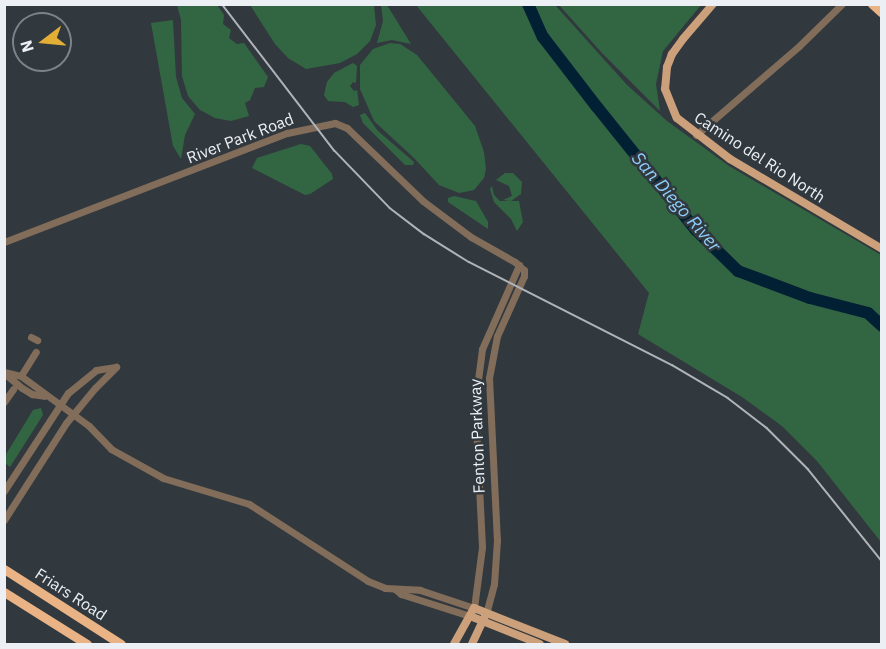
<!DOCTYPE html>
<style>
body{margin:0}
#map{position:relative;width:886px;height:649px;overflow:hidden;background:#32393e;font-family:"IBM Plex Sans",sans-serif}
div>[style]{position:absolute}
.green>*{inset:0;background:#326643}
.river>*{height:12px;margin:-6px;padding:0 6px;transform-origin:6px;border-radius:6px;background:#022034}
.minor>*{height:7px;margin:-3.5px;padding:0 3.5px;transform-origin:3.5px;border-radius:3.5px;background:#826d5a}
.major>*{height:8px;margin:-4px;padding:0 4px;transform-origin:4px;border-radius:4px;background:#cca07a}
.highway>*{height:9px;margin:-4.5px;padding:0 4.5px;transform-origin:4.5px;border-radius:4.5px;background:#e9b386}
.tram>*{height:1.5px;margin:-0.75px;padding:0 0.75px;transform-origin:0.75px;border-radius:0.75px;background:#afb4b9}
span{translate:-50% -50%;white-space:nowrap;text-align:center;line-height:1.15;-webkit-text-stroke:5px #32393e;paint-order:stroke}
.street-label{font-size:16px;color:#ecf0f4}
.water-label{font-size:18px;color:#8ecefd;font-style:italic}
.frame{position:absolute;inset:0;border:6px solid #ecf0f4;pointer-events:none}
.north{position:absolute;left:12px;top:12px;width:60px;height:60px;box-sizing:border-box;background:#32393e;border:2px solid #7c8287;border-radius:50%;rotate:254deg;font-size:16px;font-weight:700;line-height:24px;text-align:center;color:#ecf0f4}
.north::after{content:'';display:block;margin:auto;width:21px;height:27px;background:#e3ae35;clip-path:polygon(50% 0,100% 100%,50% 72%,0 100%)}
</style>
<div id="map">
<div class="green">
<div style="clip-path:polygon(177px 5px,217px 5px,224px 15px,223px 24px,231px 30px,229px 38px,237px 44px,244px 43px,268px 77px,264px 87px,255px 88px,250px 100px,245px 103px,249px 116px,231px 121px,215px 118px,200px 110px,188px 96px,182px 76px,181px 20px)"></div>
<div style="clip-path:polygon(250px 5px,374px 5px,376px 25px,370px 41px,357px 54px,340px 63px,306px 69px,288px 58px,275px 44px)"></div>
<div style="clip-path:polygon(381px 5px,387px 5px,411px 44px,392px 40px,377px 43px,383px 21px)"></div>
<div style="clip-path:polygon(416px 5px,555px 5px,627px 85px,667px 121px,729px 166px,881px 255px,881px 542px,817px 461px,782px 426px,742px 397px,638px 334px,649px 293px)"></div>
<div style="clip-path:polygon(559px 5px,701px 5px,663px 51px,656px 84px,660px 111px,602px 53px)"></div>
<div style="clip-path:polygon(173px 20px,176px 77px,182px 98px,195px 114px,185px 135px,181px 159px,173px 146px,151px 23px)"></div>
<div style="clip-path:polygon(390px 43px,400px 44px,417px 55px,475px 126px,484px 152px,486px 169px,484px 178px,474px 190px,459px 193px,439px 185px,414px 158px,374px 121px,360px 89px,360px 65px,373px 49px)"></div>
<div style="clip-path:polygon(353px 63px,357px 66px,356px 83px,353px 82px,350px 86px,354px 91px,357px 90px,359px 105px,353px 107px,345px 102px,328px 101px,324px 95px,327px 82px,334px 73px)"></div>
<div style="clip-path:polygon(365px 113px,378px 131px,414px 162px,413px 165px,405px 165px,363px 123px,360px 115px)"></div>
<div style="clip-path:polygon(301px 144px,310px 146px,332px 174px,333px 179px,310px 194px,305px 195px,252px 168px,257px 158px)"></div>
<div style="clip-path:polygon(505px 173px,513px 173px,522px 182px,521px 194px,511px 201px,503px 200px,512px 196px,509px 186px,496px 180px)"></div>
<div style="clip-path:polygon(492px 186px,494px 195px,500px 201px,519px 201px,523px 222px,517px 231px,511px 219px,494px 202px,490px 189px)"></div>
<div style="clip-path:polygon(454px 196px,476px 201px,488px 222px,488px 229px,448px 202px,448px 198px)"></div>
<div style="clip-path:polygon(41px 408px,43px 415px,10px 467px,5px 463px,5px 456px,33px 410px)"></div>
</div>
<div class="river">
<div style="left:528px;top:4px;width:36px;rotate:66deg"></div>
<div style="left:543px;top:37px;width:88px;rotate:52.4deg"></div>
<div style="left:597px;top:107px;width:158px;rotate:51.2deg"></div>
<div style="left:696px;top:230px;width:59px;rotate:44.3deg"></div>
<div style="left:738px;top:271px;width:77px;rotate:20.6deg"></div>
<div style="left:810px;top:298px;width:60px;rotate:14.5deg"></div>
<div style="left:868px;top:313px;width:19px;rotate:43deg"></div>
</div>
<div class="minor">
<div style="left:696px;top:135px;width:136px;rotate:-40.8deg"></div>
<div style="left:799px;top:46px;width:60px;rotate:-44.3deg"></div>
<div style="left:4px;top:242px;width:303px;rotate:-21.1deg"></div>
<div style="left:287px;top:133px;width:49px;rotate:-11.8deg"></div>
<div style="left:335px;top:123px;width:13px;rotate:23deg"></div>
<div style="left:347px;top:128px;width:105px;rotate:43.8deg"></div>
<div style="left:423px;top:201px;width:60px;rotate:36.9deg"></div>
<div style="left:471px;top:237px;width:51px;rotate:29.6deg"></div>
<div style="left:515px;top:262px;width:12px;rotate:42deg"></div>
<div style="left:524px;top:270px;width:6px;rotate:90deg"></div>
<div style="left:524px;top:276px;width:66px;rotate:114.2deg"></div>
<div style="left:497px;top:336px;width:43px;rotate:100.8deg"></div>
<div style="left:489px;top:378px;width:162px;rotate:87.2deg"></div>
<div style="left:497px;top:540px;width:44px;rotate:93.9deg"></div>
<div style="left:494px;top:584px;width:30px;rotate:105deg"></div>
<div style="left:31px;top:337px;width:7px;rotate:27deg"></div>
<div style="left:4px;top:372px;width:17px;rotate:13deg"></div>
<div style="left:21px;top:376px;width:84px;rotate:36.3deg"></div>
<div style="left:89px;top:426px;width:32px;rotate:46deg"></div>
<div style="left:111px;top:449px;width:60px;rotate:29.1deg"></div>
<div style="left:163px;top:478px;width:90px;rotate:16.8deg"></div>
<div style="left:249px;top:504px;width:142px;rotate:32.9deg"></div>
<div style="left:368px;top:581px;width:18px;rotate:22deg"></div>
<div style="left:385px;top:588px;width:35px;rotate:3deg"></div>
<div style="left:420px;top:590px;width:57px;rotate:18.4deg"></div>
<div style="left:474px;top:608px;width:62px;rotate:-82.5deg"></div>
<div style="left:482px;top:547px;width:144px;rotate:-92.8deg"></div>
<div style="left:475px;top:403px;width:54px;rotate:-82.6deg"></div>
<div style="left:482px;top:349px;width:92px;rotate:-66.2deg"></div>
<div style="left:4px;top:373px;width:23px;rotate:40deg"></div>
<div style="left:22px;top:388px;width:12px;rotate:31deg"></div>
<div style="left:32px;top:394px;width:12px;rotate:9deg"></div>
<div style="left:22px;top:374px;width:26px;rotate:-58deg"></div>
<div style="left:4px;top:402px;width:16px;rotate:-55deg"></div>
<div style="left:4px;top:491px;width:117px;rotate:-56.9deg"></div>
<div style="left:68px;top:393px;width:36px;rotate:-39deg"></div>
<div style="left:96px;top:370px;width:20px;rotate:-9deg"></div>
<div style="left:4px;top:520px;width:115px;rotate:-57.4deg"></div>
<div style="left:66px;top:423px;width:45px;rotate:-50.4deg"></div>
<div style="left:95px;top:388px;width:30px;rotate:-45deg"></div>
<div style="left:395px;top:589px;width:8px;rotate:40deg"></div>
<div style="left:401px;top:594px;width:72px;rotate:17.7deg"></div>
</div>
<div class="major">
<div style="left:713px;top:4px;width:46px;rotate:130.6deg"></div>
<div style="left:683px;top:39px;width:19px;rotate:126deg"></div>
<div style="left:672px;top:54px;width:14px;rotate:111deg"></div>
<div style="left:667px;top:67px;width:22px;rotate:95deg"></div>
<div style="left:665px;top:89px;width:31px;rotate:68deg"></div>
<div style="left:677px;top:118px;width:67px;rotate:37.7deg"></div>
<div style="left:730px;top:159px;width:177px;rotate:30.6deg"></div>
<div style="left:470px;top:616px;width:75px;rotate:21.8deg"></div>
<div style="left:454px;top:644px;width:41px;rotate:-60.9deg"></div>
<div style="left:474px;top:608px;width:98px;rotate:21.6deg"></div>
<div style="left:472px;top:644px;width:31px;rotate:-65deg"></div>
</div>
<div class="highway">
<div style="left:872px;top:4px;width:13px;rotate:42deg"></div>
<div style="left:4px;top:569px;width:139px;rotate:32.7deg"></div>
<div style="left:4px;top:592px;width:98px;rotate:32.1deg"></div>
</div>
<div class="tram">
<div style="left:222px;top:4px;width:185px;rotate:52.5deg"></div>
<div style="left:335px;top:151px;width:79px;rotate:46deg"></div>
<div style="left:390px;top:208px;width:43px;rotate:37.4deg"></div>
<div style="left:424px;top:234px;width:53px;rotate:31.9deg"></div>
<div style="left:469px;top:262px;width:228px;rotate:26.9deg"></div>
<div style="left:672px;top:365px;width:65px;rotate:30.5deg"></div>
<div style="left:728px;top:398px;width:49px;rotate:37.6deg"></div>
<div style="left:767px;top:428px;width:58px;rotate:45deg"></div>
<div style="left:808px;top:469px;width:118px;rotate:51.2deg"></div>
</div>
<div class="street-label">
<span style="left:240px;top:138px;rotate:-21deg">River Park Road</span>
<span style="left:760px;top:157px;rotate:33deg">Camino del Rio North</span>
<span style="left:477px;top:436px;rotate:-92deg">Fenton Parkway</span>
<span style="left:71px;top:594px;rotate:33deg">Friars Road</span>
</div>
<div class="water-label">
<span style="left:676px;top:202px;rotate:49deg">San Diego River</span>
</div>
<div class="frame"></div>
<div class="north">N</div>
</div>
